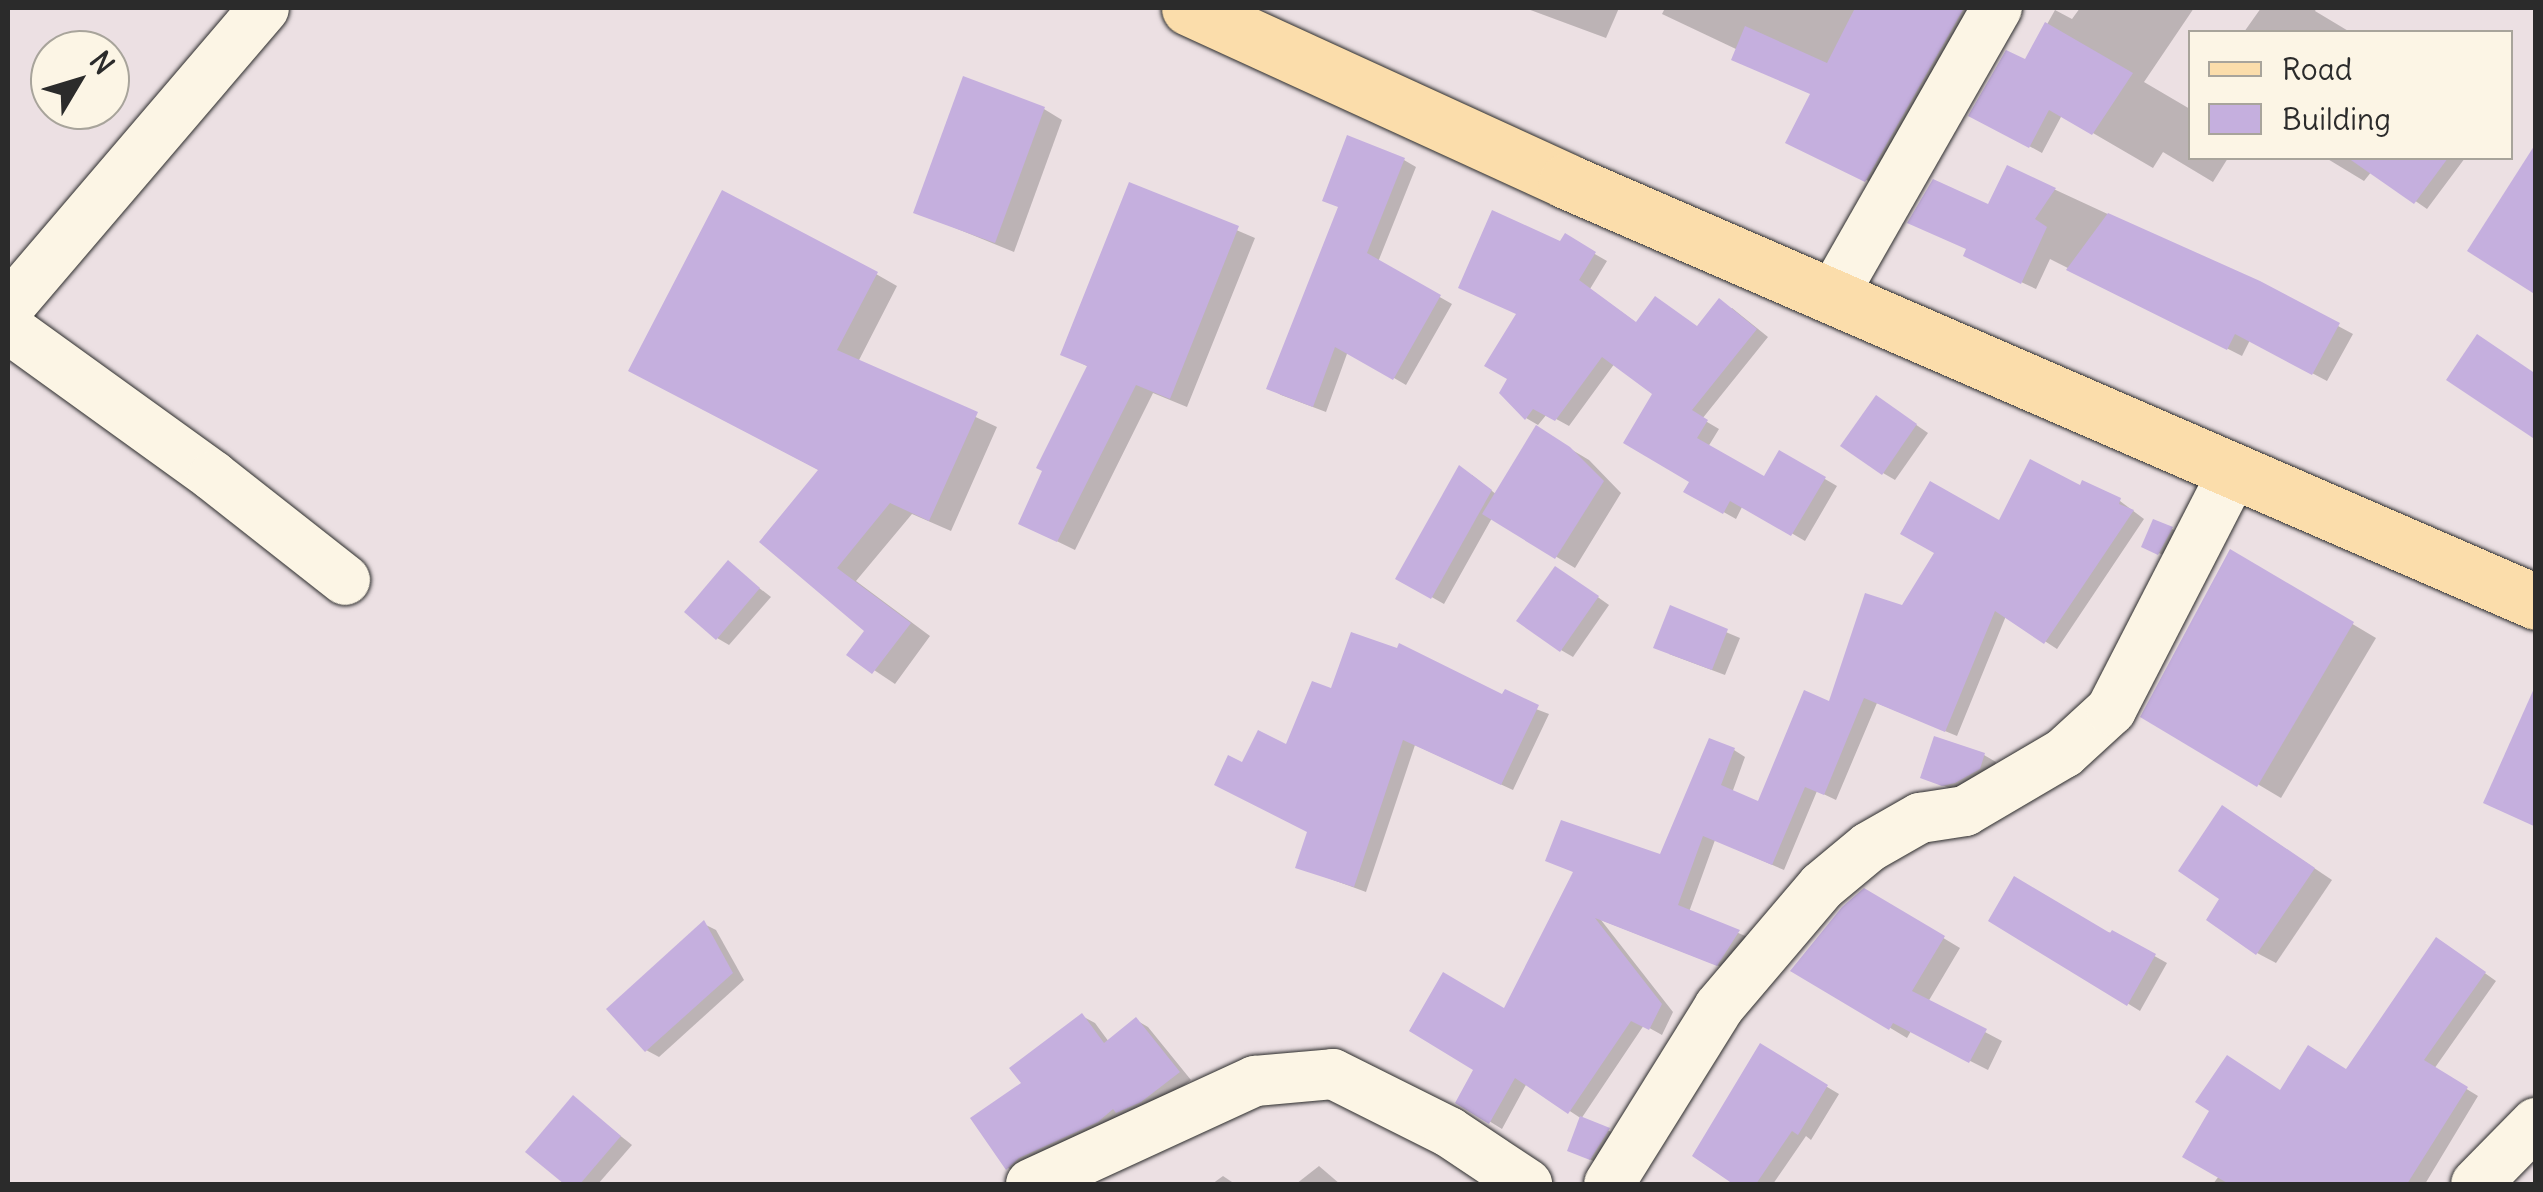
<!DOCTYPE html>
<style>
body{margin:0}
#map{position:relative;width:2543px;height:1192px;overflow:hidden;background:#ece0e3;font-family:Delius,sans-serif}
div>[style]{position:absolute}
.shadow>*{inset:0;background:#0003}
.building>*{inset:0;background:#c5afde}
.roads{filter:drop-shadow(0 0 2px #2b2b2b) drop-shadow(0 0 2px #2b2b2b)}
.minor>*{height:50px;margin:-25px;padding:0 25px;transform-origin:25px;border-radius:25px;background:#fcf5e5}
.major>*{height:55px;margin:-27.5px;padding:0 27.5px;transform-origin:27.5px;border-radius:27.5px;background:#fbddab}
span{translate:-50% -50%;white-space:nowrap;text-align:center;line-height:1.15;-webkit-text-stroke:8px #fcf5e5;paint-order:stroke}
.frame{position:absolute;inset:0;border:10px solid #2b2b2b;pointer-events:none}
.legend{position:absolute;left:2188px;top:30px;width:325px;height:130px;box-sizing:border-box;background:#fcf5e5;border:2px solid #a8a49b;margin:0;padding:12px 18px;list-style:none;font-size:30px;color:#2b2b2b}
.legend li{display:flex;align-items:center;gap:20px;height:50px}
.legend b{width:50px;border:2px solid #a8a49b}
.north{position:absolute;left:30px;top:30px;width:100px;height:100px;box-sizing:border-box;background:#fcf5e5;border:2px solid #a8a49b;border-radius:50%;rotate:52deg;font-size:28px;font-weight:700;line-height:40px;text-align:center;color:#2b2b2b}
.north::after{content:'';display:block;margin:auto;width:35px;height:45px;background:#2b2b2b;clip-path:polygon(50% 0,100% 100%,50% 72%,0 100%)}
</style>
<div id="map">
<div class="shadow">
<div style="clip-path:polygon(1525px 8px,1619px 8px,1606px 38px)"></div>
<div style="clip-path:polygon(1665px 8px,1979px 8px,1877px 186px,1831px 160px,1813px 95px,1738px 50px,1662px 14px)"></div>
<div style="clip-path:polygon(2080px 8px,2194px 8px,2144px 82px,2190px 109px,2190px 158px,2228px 158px,2213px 182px,2163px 152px,2153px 168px,2062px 115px,2042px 153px,1972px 115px,2026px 62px,2055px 10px,2072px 19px)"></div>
<div style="clip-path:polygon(2261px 8px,2317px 8px,2315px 11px,2350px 32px,2244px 32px)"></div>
<div style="clip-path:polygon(1044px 109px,1062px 120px,1014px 252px,916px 212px)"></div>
<div style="clip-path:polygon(2326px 158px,2465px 158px,2427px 209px,2372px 171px,2364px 181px)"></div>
<div style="clip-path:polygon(1404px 160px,1416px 167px,1378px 262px,1452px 304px,1406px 385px,1348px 351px,1326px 412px,1281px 395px,1269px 388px,1340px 208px)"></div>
<div style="clip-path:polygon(2008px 168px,2259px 284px,2353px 334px,2327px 381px,2250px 340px,2242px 356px,2050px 259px,2036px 289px,1980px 263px,1969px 250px)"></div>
<div style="clip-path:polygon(1131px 185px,1255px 238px,1187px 407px,1153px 393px,1075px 550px,1038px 532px,1089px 367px,1063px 354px)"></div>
<div style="clip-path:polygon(1565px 237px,1607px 261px,1590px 289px,1638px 324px,1698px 328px,1732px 308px,1768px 337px,1702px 419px,1719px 429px,1708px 447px,1765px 479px,1780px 453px,1837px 486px,1805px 541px,1743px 505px,1736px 519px,1686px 491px,1692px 481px,1655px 394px,1615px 363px,1569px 426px,1547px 414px,1538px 425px,1526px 418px)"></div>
<div style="clip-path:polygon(876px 274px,897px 286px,858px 362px,997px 427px,951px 531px,912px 514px,856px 581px,930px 636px,895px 684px,850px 654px,867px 630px,763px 542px,821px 471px,652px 382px)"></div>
<div style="clip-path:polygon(1889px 406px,1928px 433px,1895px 480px,1883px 473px)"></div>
<div style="clip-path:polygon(1537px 429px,1589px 460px,1621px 493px,1575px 568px,1492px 518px,1444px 604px,1398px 578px,1472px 475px,1497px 495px)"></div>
<div style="clip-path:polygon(2082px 488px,2120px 501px,2144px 519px,2057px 649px,2006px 616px,1957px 736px,1877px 703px,1836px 800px,1817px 791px,1784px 870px,1715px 840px,1689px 912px,1750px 938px,1729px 970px,1601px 920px,1673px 1012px,1662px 1035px,1644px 1025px,1581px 1119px,1614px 1133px,1596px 1162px,1575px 1153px,1582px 1119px,1527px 1083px,1502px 1129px,1458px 1102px,1576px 873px,1661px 857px,1734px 750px,1745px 757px,1732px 793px,1759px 804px,1903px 608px,2000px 523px)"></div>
<div style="clip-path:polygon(2172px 529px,2177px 532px,2165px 556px,2144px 546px)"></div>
<div style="clip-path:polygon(2231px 552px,2376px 638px,2281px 798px,2143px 716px)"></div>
<div style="clip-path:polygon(728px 564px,771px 597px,729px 645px,717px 638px)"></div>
<div style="clip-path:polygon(1568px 576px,1609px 605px,1573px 657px,1561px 650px)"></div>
<div style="clip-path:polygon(1671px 609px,1740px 638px,1725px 675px,1669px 654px)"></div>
<div style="clip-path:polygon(1332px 692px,1504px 697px,1549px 714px,1513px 790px,1415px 745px,1366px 892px,1298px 867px,1310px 831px,1243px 766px,1287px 747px)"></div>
<div style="clip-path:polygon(1984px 755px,1996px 762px,1992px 776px,1956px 791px,1923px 777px)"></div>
<div style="clip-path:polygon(2241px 819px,2332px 880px,2276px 963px,2257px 953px,2222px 899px)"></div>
<div style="clip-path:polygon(1865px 891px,1960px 948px,1928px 1002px,2002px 1041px,1988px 1070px,1911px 1031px,1907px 1038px,1794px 970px)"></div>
<div style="clip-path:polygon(1992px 920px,2113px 933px,2167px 963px,2140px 1011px)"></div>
<div style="clip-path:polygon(704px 924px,716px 930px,744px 980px,659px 1057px,646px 1050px)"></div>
<div style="clip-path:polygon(2448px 947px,2496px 981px,2434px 1069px,2478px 1096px,2425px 1184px,2213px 1184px,2281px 1093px,2347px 1072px)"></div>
<div style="clip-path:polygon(1082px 1016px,1095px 1023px,1109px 1042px,1136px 1020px,1148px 1027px,1191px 1080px,1154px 1108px,1020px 1175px,1008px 1168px,973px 1119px,1024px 1083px)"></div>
<div style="clip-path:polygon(1760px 1047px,1839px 1094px,1811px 1140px,1806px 1136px,1773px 1184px,1738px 1184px,1695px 1155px)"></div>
<div style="clip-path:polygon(573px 1098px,632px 1145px,598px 1184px,567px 1184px,528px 1152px)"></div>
<div style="clip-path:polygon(1319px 1166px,1340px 1184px,1296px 1184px)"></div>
<div style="clip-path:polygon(1223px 1176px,1235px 1184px,1236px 1184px,1212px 1184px)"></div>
</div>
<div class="building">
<div style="clip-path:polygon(1855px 8px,1964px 8px,1865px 182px,1785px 143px,1810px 94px,1731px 60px,1745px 26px,1827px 63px)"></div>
<div style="clip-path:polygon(2045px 22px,2133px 73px,2092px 135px,2049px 110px,2029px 148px,1968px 116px,2006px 50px,2025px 59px)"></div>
<div style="clip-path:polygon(963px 76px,1045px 107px,995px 243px,913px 213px)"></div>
<div style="clip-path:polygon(1347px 135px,1405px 158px,1367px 253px,1441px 295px,1393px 380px,1335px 347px,1313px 407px,1266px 389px,1338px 207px,1322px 201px)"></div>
<div style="clip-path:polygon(2536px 143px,2536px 295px,2467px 251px)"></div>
<div style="clip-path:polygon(2348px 158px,2448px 158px,2414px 204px)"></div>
<div style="clip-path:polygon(2007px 165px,2056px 188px,2035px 219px,2047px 227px,2021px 284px,1963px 256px,1966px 249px,1907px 223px,1933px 179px,1988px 204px)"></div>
<div style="clip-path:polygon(1129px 182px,1239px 226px,1170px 399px,1136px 385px,1057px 542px,1018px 524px,1042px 471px,1036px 468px,1087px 366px,1060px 355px)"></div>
<div style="clip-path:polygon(722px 190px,878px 272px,837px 350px,978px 412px,929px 521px,890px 503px,837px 568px,911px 623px,872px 674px,846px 655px,864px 631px,759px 542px,818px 470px,628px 371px)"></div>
<div style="clip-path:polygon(1492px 210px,1560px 241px,1565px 233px,1596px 252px,1579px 280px,1636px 322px,1655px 296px,1697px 326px,1719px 298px,1757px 329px,1692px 410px,1708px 420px,1697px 438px,1764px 476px,1779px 450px,1826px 477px,1791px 536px,1730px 501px,1723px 514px,1683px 492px,1689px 482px,1623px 443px,1652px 394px,1602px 357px,1555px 421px,1533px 409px,1525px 420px,1499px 393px,1507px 379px,1484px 366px,1516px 314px,1458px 288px)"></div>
<div style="clip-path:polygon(2108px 213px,2260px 281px,2340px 323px,2312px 375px,2235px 334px,2227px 350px,2066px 270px)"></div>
<div style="clip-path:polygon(2477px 334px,2536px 374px,2536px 440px,2446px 380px)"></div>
<div style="clip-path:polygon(1876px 395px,1917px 424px,1882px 475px,1840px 446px)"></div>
<div style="clip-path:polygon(1536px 425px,1570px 447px,1604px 481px,1555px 559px,1482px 514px)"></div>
<div style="clip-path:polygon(2030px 459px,2080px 485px,2082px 480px,2121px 498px,2119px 504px,2134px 510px,2044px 644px,1995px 611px,1945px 732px,1864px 698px,1824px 795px,1805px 787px,1772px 865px,1703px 836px,1678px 905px,1740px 930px,1717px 966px,1595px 918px,1662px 1004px,1649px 1030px,1631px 1021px,1568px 1114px,1515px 1078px,1489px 1124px,1455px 1103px,1473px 1070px,1409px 1031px,1443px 972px,1504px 1008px,1573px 872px,1545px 861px,1561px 820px,1660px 854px,1709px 738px,1735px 748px,1721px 785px,1758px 801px,1804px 690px,1829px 701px,1865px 593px,1902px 605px,1934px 553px,1900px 534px,1930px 481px,1999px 520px)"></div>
<div style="clip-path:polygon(1459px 465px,1492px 490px,1431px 599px,1395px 579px)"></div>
<div style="clip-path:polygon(2153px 519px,2173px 527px,2158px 555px,2141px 547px)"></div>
<div style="clip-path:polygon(2230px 549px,2354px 622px,2257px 787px,2140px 717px)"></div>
<div style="clip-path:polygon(728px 560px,760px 588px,716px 640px,684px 612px)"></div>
<div style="clip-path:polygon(1555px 566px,1599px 596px,1560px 652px,1516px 621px)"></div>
<div style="clip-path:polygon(1670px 605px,1728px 629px,1712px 670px,1653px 648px)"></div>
<div style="clip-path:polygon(1351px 632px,1397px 648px,1399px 643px,1502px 694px,1505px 689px,1539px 705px,1501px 785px,1403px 740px,1354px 887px,1295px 868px,1307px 832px,1214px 785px,1228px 755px,1242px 762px,1258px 730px,1286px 744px,1312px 681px,1331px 688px)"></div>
<div style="clip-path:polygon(2536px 684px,2536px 827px,2483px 803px)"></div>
<div style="clip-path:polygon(1934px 736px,1985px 753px,1980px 769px,1955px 783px,1942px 786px,1920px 778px)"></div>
<div style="clip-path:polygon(2222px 805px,2315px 868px,2256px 955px,2206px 920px,2219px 899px,2178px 871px)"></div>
<div style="clip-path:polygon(2014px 876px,2110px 933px,2112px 930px,2156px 954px,2127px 1006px,1988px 921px)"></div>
<div style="clip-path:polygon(1864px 888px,1945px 936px,1912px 991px,1987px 1029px,1969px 1063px,1893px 1023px,1889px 1030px,1790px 971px,1842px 907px)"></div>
<div style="clip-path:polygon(704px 920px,733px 973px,645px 1052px,606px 1009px)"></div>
<div style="clip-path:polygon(2436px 937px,2486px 972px,2424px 1060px,2468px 1087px,2407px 1184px,2229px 1184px,2182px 1157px,2209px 1111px,2195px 1102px,2227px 1055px,2280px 1090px,2308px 1045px,2346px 1069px)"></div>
<div style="clip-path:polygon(1082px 1013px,1104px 1043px,1136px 1017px,1180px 1072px,1141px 1102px,1116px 1113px,1113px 1109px,1098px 1122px,1019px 1158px,1006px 1170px,970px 1118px,1021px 1083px,1009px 1068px)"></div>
<div style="clip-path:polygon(1760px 1043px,1828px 1085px,1798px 1135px,1792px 1131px,1756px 1184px,1733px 1184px,1692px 1156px)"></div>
<div style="clip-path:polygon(573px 1095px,621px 1136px,580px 1184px,564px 1184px,525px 1152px)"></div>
<div style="clip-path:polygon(1580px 1116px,1610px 1128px,1590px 1160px,1567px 1151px)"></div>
</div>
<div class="roads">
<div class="minor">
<div style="left:1832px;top:297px;width:333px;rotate:-60.3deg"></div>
<div style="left:8px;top:308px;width:394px;rotate:-49.5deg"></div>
<div style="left:8px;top:328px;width:253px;rotate:35.8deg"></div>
<div style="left:213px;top:476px;width:168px;rotate:38.2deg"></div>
<div style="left:1031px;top:1184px;width:247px;rotate:-24.7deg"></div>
<div style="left:1255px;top:1081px;width:78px;rotate:-5.1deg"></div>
<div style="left:1333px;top:1074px;width:130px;rotate:26.6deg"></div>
<div style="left:1449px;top:1132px;width:94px;rotate:33.7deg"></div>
<div style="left:1609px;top:1184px;width:208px;rotate:-58.1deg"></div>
<div style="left:1719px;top:1007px;width:159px;rotate:-49.6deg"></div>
<div style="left:1822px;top:886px;width:61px;rotate:-39.7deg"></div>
<div style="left:1869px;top:847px;width:59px;rotate:-29.6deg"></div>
<div style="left:1920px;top:818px;width:46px;rotate:-8.8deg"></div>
<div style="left:1965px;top:811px;width:115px;rotate:-30.4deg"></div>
<div style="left:2064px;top:753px;width:64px;rotate:-42.5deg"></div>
<div style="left:2111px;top:710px;width:269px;rotate:-62.8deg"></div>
<div style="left:2476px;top:1184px;width:86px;rotate:-45.5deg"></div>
</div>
<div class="major">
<div style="left:1189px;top:8px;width:415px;rotate:24.6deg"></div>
<div style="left:1566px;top:181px;width:1057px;rotate:23.46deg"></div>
</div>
</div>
<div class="frame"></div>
<ul class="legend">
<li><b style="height:12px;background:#fbddab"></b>Road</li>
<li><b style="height:28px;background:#c5afde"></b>Building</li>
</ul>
<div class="north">N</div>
</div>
